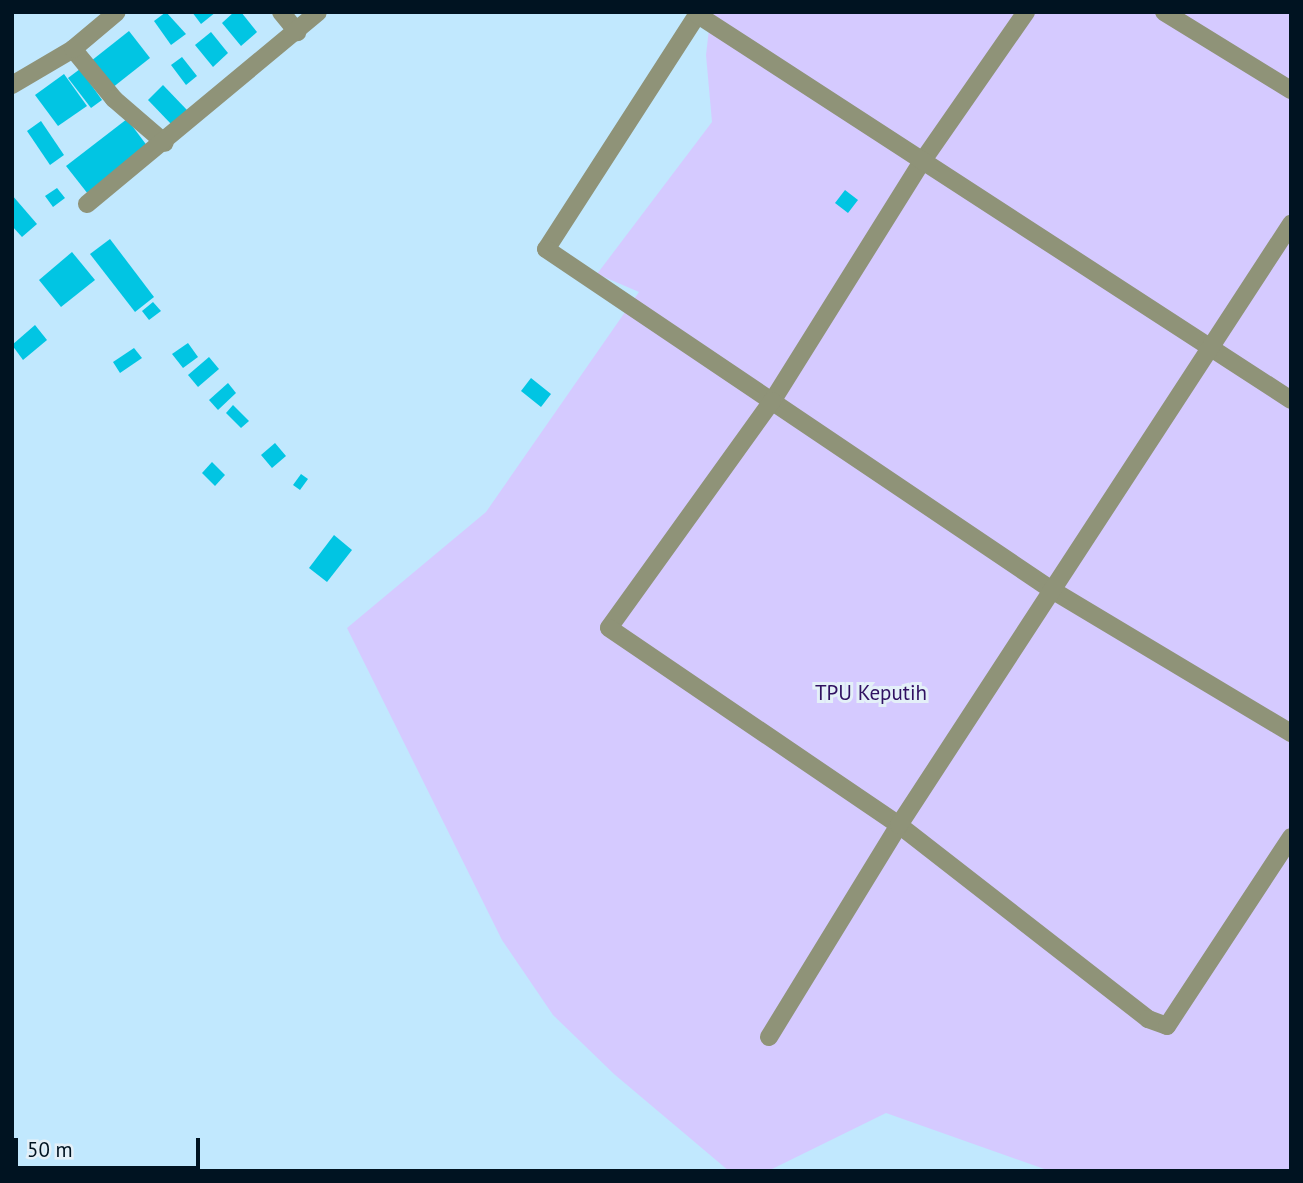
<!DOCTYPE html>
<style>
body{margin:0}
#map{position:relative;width:1303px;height:1183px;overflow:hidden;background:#c1e8fe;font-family:"PT Sans",sans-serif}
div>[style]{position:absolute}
.green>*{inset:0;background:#d5caff}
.building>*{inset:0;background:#01c5e3}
.minor>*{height:18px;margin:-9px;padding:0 9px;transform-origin:9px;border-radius:9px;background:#8f9378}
span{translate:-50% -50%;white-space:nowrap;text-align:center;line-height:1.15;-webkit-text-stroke:6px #e4f0f8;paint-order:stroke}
.park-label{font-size:21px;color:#301161}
.frame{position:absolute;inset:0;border:14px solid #001321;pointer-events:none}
.scale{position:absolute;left:14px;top:1138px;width:186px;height:32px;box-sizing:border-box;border:4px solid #001321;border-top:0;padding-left:9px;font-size:21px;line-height:24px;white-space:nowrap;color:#001321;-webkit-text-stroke:5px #e4f0f8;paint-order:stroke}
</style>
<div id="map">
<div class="green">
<div style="clip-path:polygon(711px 12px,1291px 12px,1291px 1171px,1050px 1171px,886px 1113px,768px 1171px,729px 1171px,614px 1074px,553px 1015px,502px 940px,347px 628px,486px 512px,639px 292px,597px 274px,712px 122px,706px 55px)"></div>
</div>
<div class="building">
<div style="clip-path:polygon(166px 12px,186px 34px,171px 45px,154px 21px)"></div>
<div style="clip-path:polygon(192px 12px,216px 12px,201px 24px)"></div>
<div style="clip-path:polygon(234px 12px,241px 12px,257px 32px,241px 46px,222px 23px)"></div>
<div style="clip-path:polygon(129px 31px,150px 58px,112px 88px,91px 61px)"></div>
<div style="clip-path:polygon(211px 32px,228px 53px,213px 67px,195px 45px)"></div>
<div style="clip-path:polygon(182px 57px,197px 76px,186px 85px,171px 65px)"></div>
<div style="clip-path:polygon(80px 69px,102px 100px,91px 108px,68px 78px)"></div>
<div style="clip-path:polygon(64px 74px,87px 106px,58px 126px,35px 95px)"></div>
<div style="clip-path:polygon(163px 85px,187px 110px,172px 125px,148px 100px)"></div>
<div style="clip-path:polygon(127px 119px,148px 147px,88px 194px,66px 166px)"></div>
<div style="clip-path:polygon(41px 121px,64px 155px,50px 165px,27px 131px)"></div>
<div style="clip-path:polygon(57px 188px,65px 198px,53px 207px,45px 196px)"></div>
<div style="clip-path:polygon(845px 190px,858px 200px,848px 213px,835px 203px)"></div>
<div style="clip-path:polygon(12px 195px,37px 224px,22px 237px,12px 226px)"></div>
<div style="clip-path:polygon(110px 239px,154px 297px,135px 312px,90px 254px)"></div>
<div style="clip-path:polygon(72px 252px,95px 280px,61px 307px,39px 280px)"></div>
<div style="clip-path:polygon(153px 302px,161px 311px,149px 320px,142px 311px)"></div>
<div style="clip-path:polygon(35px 325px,47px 340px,23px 360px,12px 345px)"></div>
<div style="clip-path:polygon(188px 343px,198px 357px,183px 368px,172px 354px)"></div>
<div style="clip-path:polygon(134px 348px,142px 358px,120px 373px,113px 362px)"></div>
<div style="clip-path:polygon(209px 357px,219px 369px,198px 387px,188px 375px)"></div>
<div style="clip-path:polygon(531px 378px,551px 394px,541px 407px,521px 391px)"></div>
<div style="clip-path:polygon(228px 383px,236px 393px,218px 410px,209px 400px)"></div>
<div style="clip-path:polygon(233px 405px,249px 421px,241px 428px,226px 413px)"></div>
<div style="clip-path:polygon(275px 443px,286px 456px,272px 468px,261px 455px)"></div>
<div style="clip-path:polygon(212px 462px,225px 475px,215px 486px,202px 473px)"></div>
<div style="clip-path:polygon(301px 474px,308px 479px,300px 490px,293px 485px)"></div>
<div style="clip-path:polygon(334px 535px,352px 550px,327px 582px,309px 568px)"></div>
</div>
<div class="minor">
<div style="left:281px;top:12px;width:26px;rotate:51deg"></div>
<div style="left:699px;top:12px;width:282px;rotate:122.8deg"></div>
<div style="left:546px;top:249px;width:610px;rotate:33.98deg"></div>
<div style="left:1052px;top:590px;width:279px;rotate:30.9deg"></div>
<div style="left:1026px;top:12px;width:184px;rotate:124.8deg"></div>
<div style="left:921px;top:163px;width:281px;rotate:122deg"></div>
<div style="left:772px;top:401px;width:279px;rotate:125.7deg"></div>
<div style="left:609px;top:628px;width:351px;rotate:34.2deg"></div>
<div style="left:899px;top:825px;width:316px;rotate:37.9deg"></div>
<div style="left:1148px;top:1019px;width:20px;rotate:20deg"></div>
<div style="left:1167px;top:1026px;width:226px;rotate:-56.7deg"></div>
<div style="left:1164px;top:12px;width:149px;rotate:31.6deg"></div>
<div style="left:698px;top:15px;width:707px;rotate:32.99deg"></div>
<div style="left:73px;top:49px;width:65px;rotate:50.6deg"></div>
<div style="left:114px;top:99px;width:67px;rotate:40.8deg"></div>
<div style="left:12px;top:85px;width:71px;rotate:-30.5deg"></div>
<div style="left:73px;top:49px;width:57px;rotate:-40.1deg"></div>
<div style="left:87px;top:204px;width:300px;rotate:-39.7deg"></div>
<div style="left:769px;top:1037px;width:249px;rotate:-58.5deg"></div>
<div style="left:899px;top:825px;width:718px;rotate:-56.89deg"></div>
</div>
<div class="park-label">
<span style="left:871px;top:693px">TPU Keputih</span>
</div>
<div class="frame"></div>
<div class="scale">50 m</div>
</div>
